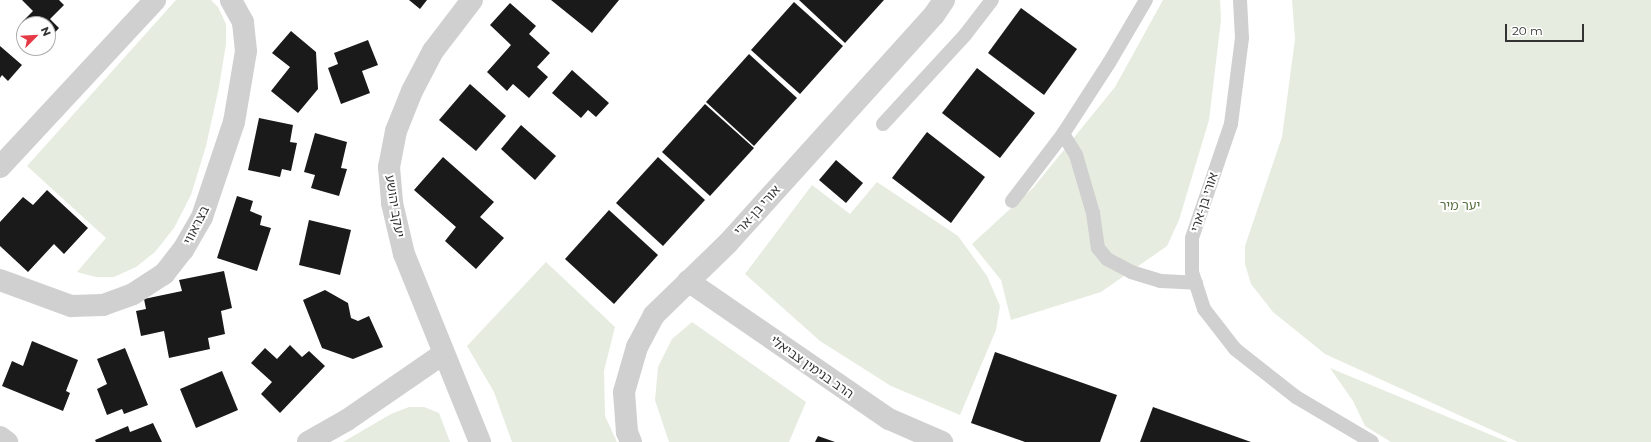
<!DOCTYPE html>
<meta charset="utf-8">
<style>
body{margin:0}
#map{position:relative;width:1651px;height:442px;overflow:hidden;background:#fff;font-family:Montserrat,"Noto Sans Hebrew",sans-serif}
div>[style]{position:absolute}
.green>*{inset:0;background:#e6ecdf}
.building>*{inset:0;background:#1a1a1a}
.lane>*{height:14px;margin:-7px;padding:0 7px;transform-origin:7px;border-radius:7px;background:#d0d0d0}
.street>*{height:22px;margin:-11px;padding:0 11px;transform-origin:11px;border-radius:11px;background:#d0d0d0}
span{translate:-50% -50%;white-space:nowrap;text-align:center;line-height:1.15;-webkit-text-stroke:4px #fff;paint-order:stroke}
.street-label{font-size:13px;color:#333}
.park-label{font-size:13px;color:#56703f}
.north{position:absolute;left:16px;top:16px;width:40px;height:40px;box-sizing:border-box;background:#fff;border:1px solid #adadad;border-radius:50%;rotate:66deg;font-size:11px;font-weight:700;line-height:16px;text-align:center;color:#333}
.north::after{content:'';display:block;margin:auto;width:14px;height:18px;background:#e63946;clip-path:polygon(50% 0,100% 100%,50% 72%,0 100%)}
.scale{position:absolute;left:1505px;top:24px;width:79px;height:18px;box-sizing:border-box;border:2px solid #333;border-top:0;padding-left:5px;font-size:12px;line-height:14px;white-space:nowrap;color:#333;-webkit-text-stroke:3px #fff;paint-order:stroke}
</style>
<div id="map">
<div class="green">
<div style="clip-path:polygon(176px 0,211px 0,218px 7px,226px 24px,226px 44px,219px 87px,206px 146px,191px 195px,174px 228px,155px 252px,136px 267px,114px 277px,96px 277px,77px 272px,106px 238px,27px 166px)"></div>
<div style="clip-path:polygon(1163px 0,1220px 0,1221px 20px,1209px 120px,1179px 220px,1167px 246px,1101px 292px,1011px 320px,1001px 280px,972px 244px,1033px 188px,1115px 87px)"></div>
<div style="clip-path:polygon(1292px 0,1651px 0,1651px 442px,1518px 442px,1325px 354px,1273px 312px,1251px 284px,1245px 264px,1245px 246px,1282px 137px,1295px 39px)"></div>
<div style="clip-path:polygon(877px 182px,958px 236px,987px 276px,1000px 306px,996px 330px,960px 415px,891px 386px,820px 341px,745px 274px,812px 185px,850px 214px)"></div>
<div style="clip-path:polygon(546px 262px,615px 327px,604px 371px,605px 416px,617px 442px,512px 442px,494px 392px,467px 346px)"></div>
<div style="clip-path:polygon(692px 322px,806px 402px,789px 442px,669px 442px,655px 400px,658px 367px,672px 339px)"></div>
<div style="clip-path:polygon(1330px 368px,1508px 442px,1391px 442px,1365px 426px,1353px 401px)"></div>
<div style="clip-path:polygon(409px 407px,424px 407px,439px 413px,450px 442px,343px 442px,391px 414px)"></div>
</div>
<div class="building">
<div style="clip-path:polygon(22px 0,59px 0,64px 5px,50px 19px,59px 28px,48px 40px,48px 24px,22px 22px,33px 11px)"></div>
<div style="clip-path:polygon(409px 0,427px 0,420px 9px)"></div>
<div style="clip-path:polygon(551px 0,619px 0,592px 33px)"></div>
<div style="clip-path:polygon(799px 0,884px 0,845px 43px)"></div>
<div style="clip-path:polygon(794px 2px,843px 46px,800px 94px,751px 50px)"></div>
<div style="clip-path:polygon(510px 3px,536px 26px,529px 34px,550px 53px,537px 67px,548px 77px,529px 98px,513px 84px,507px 91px,487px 72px,511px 45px,490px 25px)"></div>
<div style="clip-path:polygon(1021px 8px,1077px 49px,1044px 95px,988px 53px)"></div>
<div style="clip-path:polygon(291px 31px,316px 52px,318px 89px,298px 113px,271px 91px,290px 67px,272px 53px)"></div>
<div style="clip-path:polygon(368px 40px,378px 65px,362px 71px,370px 93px,341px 104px,328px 68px,338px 64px,334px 53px)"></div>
<div style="clip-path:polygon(0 46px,22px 65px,8px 81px,2px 75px,0 78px)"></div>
<div style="clip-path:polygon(749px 54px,797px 98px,754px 146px,706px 102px)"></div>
<div style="clip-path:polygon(977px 68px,1035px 113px,1000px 158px,942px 113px)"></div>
<div style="clip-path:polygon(572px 70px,609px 103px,596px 117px,588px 110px,581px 118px,552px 93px)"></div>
<div style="clip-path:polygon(470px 84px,506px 116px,476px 151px,439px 120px)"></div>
<div style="clip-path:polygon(705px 104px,754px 148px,710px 196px,662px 152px)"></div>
<div style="clip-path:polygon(259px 118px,293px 125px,290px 142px,297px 143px,291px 171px,282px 169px,280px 177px,248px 170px)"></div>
<div style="clip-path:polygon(521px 125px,556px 156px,535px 180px,501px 149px)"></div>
<div style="clip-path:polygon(927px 132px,985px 177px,951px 223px,892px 178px)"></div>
<div style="clip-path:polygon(315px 133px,347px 142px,341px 168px,347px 169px,339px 196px,311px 188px,315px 175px,304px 172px)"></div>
<div style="clip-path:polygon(443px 157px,494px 202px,480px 217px,504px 238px,476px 269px,445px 241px,456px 227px,414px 190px)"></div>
<div style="clip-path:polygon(658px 157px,705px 200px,663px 246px,616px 203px)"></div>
<div style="clip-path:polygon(836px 160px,863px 183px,846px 203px,819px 180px)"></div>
<div style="clip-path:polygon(47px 190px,88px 228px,64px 254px,54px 244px,28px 272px,0 246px,0 222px,23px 197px,33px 205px)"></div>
<div style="clip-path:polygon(237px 196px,253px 201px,250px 211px,262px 216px,260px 225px,271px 228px,257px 271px,217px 258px)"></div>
<div style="clip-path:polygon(609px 210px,658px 255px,614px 304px,565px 259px)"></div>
<div style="clip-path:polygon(309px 220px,351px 230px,340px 275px,299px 265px)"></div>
<div style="clip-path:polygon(224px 271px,232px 308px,221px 311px,225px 334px,208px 338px,210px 349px,169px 358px,164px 331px,141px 336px,136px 311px,146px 309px,144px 299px,182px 291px,179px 280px)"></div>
<div style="clip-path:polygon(325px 290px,348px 303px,351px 318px,358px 321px,369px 316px,383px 347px,353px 359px,322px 348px,303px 300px)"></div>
<div style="clip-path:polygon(32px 341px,78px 360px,66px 391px,70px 393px,63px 411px,2px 386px,12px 361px,23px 366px)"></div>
<div style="clip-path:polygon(290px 345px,302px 357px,309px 351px,325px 366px,280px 413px,261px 394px,272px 382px,251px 363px,265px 348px,277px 359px)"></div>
<div style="clip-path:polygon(125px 348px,148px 405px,124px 414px,122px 409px,107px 415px,97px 389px,107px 384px,97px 359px)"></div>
<div style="clip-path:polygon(995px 352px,1117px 395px,1100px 442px,1025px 442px,971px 423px)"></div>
<div style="clip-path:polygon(222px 371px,238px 410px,196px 428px,180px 389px)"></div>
<div style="clip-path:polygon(1153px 407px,1251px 442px,1140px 442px)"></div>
<div style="clip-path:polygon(153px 423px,162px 442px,96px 442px,95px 440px,128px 426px,130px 432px)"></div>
<div style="clip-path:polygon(818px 436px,835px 442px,815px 442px)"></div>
</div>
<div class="lane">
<div style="left:1240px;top:0;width:38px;rotate:87deg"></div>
<div style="left:1242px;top:38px;width:87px;rotate:97.3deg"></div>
<div style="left:1231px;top:124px;width:120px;rotate:108.9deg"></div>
<div style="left:1192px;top:238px;width:34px;rotate:90deg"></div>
<div style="left:1192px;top:272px;width:39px;rotate:72deg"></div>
<div style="left:1204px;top:309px;width:51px;rotate:52.2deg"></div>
<div style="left:1235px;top:349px;width:78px;rotate:38.2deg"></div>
<div style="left:1296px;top:397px;width:88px;rotate:30.6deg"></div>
<div style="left:883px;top:124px;width:121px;rotate:-47.3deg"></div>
<div style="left:965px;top:35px;width:44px;rotate:-52.4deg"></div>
<div style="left:1063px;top:134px;width:25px;rotate:58deg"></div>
<div style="left:1076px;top:155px;width:60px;rotate:73.7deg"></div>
<div style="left:1093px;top:213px;width:35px;rotate:82deg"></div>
<div style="left:1098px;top:248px;width:14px;rotate:51deg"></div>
<div style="left:1107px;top:259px;width:27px;rotate:28deg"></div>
<div style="left:1131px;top:272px;width:31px;rotate:17deg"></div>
<div style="left:1161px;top:281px;width:35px;rotate:3deg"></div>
<div style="left:1012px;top:201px;width:84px;rotate:-52.7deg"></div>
<div style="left:1063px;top:134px;width:85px;rotate:-57.1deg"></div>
<div style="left:1109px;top:63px;width:73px;rotate:-59.6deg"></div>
</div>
<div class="street">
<div style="left:472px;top:0;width:64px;rotate:127.4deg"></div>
<div style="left:433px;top:51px;width:45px;rotate:117.7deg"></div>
<div style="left:412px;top:91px;width:43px;rotate:111.8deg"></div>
<div style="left:396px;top:131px;width:37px;rotate:101deg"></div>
<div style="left:389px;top:167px;width:36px;rotate:85deg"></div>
<div style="left:392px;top:203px;width:52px;rotate:76.8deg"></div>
<div style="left:404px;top:254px;width:203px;rotate:68deg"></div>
<div style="left:0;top:167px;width:228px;rotate:-47.1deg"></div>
<div style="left:0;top:280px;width:76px;rotate:20.1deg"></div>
<div style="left:71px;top:306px;width:32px;rotate:-2deg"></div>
<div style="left:103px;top:305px;width:32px;rotate:-20deg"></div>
<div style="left:133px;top:294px;width:37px;rotate:-33deg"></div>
<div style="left:164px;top:274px;width:31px;rotate:-52deg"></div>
<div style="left:183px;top:250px;width:38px;rotate:-60deg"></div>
<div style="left:202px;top:217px;width:100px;rotate:-71.4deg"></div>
<div style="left:234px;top:122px;width:72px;rotate:-80.4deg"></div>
<div style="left:246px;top:51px;width:29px;rotate:-96deg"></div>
<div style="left:243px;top:22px;width:25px;rotate:-119deg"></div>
<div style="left:688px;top:281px;width:244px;rotate:34.5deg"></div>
<div style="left:889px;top:419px;width:58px;rotate:23.5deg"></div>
<div style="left:0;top:437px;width:9px;rotate:36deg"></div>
<div style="left:308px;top:442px;width:45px;rotate:-29.4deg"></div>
<div style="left:347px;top:420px;width:116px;rotate:-34.5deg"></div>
<div style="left:631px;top:442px;width:11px;rotate:-112deg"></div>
<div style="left:627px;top:432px;width:40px;rotate:-94.3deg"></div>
<div style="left:624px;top:392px;width:47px;rotate:-73.9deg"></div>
<div style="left:637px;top:347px;width:36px;rotate:-62deg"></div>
<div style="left:654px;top:315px;width:103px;rotate:-44.2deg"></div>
<div style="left:728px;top:243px;width:307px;rotate:-47.9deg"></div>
<div style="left:934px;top:15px;width:18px;rotate:-56deg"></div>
</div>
<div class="street-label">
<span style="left:1204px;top:202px;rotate:-72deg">אורי בן-ארי</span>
<span style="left:395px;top:206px;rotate:81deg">יעקב יהושע</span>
<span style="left:757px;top:210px;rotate:-48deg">אורי בן-ארי</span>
<span style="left:196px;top:225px;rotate:-63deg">בצראווי</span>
<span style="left:812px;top:367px;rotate:35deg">הרב בנימין צביאלי</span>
</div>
<div class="park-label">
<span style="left:1460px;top:205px">יער מיר</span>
</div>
<div class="north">N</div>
<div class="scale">20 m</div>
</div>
